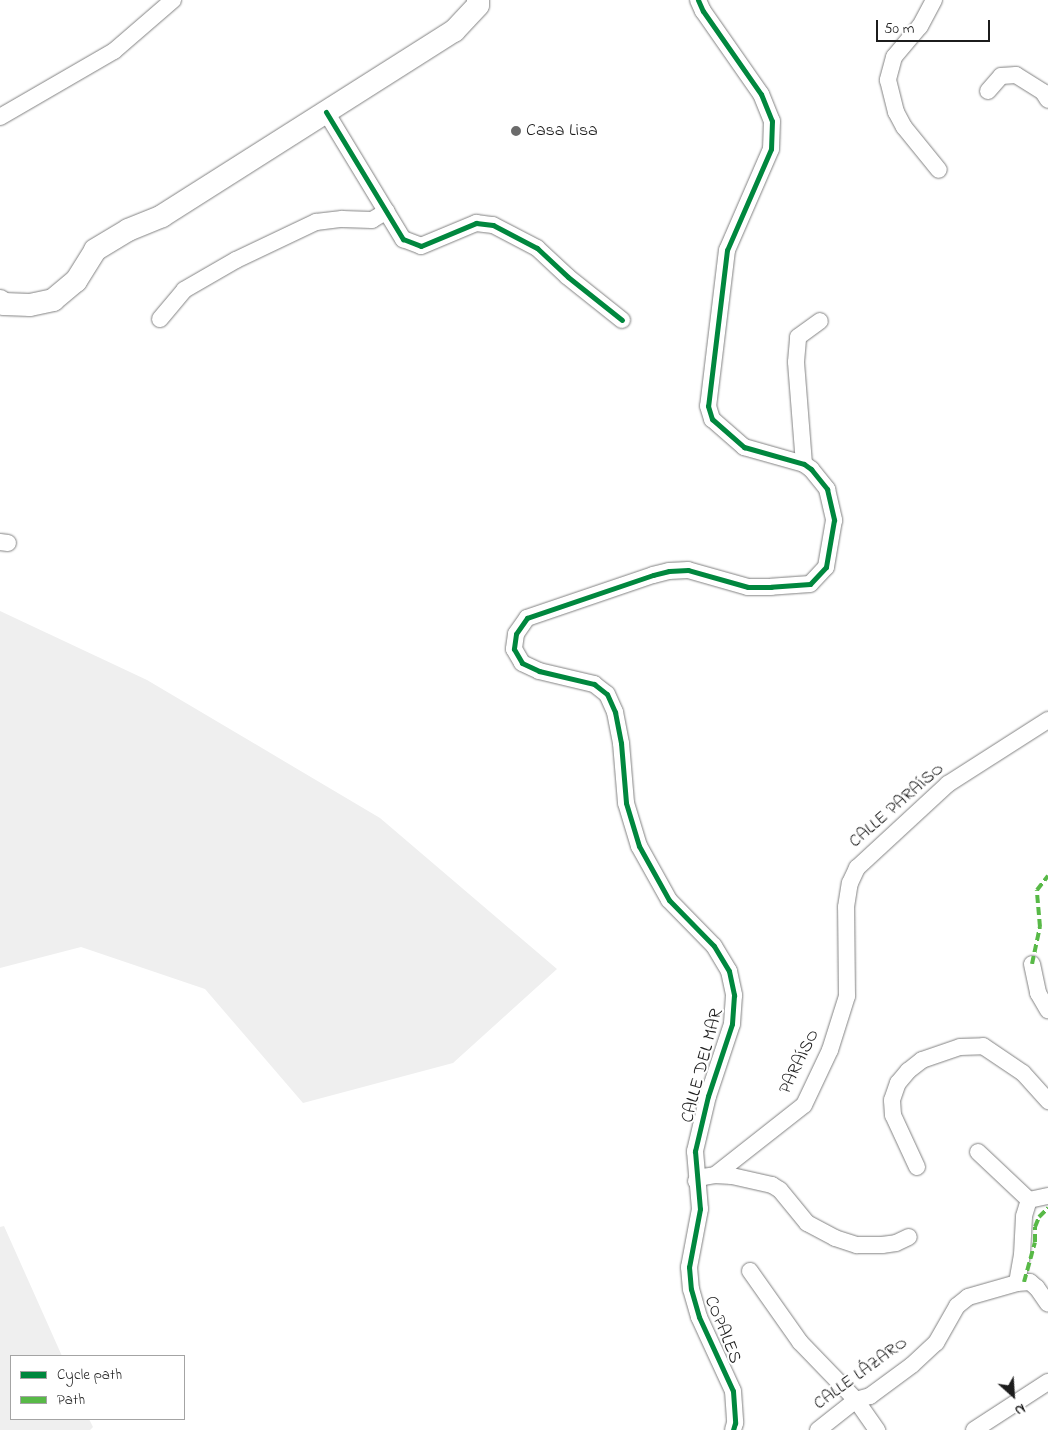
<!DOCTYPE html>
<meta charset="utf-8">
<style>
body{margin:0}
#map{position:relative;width:1048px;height:1430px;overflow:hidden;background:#fff;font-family:"Indie Flower",sans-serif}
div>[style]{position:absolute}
.green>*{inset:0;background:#efefef}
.roads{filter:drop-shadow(0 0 1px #828282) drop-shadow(0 0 1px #828282)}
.minor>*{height:16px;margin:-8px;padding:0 8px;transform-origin:8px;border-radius:8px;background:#fff}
.secondary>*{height:22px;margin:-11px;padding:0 11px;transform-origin:11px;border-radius:11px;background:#fff}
.quiet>*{height:4px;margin-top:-2px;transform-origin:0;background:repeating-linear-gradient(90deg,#58b947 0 8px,transparent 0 12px)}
.cycleway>*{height:5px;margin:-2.5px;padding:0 2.5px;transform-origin:2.5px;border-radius:2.5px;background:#00873e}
.dots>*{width:14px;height:14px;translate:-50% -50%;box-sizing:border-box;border:2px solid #fff;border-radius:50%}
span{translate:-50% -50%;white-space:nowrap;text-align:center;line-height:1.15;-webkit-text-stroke:4px #fff;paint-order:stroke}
.poi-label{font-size:18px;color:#1c1c1c}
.left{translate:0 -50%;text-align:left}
.street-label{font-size:18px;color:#1c1c1c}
.legend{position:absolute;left:10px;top:1355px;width:175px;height:65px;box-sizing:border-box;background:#fff;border:1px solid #a4a4a4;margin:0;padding:6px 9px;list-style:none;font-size:15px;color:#1c1c1c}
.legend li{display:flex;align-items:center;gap:10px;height:25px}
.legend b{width:25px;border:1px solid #a4a4a4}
.north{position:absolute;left:988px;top:1370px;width:50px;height:50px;-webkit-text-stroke:4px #fff;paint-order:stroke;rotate:154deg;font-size:14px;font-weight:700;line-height:20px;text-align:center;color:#1c1c1c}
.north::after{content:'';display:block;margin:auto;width:18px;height:22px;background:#1c1c1c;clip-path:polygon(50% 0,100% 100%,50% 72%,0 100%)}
.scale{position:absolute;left:876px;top:20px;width:114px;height:22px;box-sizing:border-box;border:2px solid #1c1c1c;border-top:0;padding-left:6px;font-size:15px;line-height:18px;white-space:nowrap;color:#1c1c1c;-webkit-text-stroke:4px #fff;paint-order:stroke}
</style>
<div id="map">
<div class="green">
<div style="clip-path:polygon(0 611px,147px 680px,380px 818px,557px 969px,453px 1063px,303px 1103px,205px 989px,81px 947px,0 968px)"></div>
<div style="clip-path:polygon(4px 1226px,62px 1356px,11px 1356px,11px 1419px,89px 1419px,93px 1427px,90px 1430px,0 1430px,0 1227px)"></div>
</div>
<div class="roads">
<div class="minor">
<div style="left:698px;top:0;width:12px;rotate:66deg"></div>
<div style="left:703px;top:11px;width:101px;rotate:55.1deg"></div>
<div style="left:761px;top:94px;width:29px;rotate:68deg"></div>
<div style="left:772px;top:121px;width:28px;rotate:92deg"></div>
<div style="left:771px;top:149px;width:110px;rotate:113.5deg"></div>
<div style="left:727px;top:250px;width:157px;rotate:96.9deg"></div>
<div style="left:708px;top:406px;width:14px;rotate:73deg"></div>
<div style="left:712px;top:419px;width:43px;rotate:41.2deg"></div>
<div style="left:744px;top:447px;width:62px;rotate:15.8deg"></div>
<div style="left:804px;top:464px;width:9px;rotate:36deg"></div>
<div style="left:811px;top:469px;width:26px;rotate:51deg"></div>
<div style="left:827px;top:489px;width:32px;rotate:77deg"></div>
<div style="left:834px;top:520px;width:48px;rotate:99.7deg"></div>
<div style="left:826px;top:567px;width:23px;rotate:133deg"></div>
<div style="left:810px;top:584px;width:39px;rotate:176deg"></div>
<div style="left:771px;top:587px;width:23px;rotate:180deg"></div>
<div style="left:748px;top:587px;width:62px;rotate:-164.2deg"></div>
<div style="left:688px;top:570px;width:19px;rotate:177deg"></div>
<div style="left:669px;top:571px;width:16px;rotate:166deg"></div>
<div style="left:653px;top:575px;width:133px;rotate:161.2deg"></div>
<div style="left:527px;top:618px;width:19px;rotate:125deg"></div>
<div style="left:516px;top:634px;width:15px;rotate:98deg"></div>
<div style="left:514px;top:649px;width:16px;rotate:60deg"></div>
<div style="left:522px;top:663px;width:19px;rotate:25deg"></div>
<div style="left:539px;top:671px;width:57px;rotate:13.3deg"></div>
<div style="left:594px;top:684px;width:16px;rotate:38deg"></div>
<div style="left:607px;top:694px;width:20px;rotate:66deg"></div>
<div style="left:615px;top:712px;width:32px;rotate:79deg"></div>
<div style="left:621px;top:743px;width:60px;rotate:85.2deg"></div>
<div style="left:626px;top:803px;width:45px;rotate:73.2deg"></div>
<div style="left:639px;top:846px;width:62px;rotate:60.9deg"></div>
<div style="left:669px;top:900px;width:64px;rotate:45.6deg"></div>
<div style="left:714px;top:946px;width:29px;rotate:59deg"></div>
<div style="left:729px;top:971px;width:25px;rotate:78deg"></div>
<div style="left:734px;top:995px;width:29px;rotate:94deg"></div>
<div style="left:732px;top:1024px;width:76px;rotate:108.4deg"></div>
<div style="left:708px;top:1096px;width:57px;rotate:103.3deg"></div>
<div style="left:695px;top:1151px;width:58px;rotate:85.1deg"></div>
<div style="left:700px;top:1209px;width:59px;rotate:100.7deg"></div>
<div style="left:689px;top:1267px;width:22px;rotate:85deg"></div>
<div style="left:691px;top:1289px;width:29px;rotate:74deg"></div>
<div style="left:699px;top:1317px;width:81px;rotate:65.3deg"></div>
<div style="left:733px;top:1391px;width:32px;rotate:86deg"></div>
<div style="left:735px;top:1423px;width:7px;rotate:106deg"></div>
<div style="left:934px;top:0;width:30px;rotate:118deg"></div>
<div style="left:920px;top:26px;width:40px;rotate:130deg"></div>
<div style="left:894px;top:57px;width:24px;rotate:105deg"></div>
<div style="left:888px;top:80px;width:33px;rotate:76deg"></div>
<div style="left:896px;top:112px;width:17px;rotate:62deg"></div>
<div style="left:904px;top:127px;width:55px;rotate:50.9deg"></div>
<div style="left:988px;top:91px;width:20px;rotate:-49deg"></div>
<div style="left:1001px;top:76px;width:15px;rotate:-4deg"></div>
<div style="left:1016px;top:75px;width:32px;rotate:32deg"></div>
<div style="left:1043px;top:92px;width:9px;rotate:58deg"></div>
<div style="left:326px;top:112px;width:149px;rotate:58.8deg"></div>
<div style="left:403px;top:239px;width:19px;rotate:21deg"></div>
<div style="left:421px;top:246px;width:60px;rotate:-22.7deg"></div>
<div style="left:476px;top:223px;width:17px;rotate:7deg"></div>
<div style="left:493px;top:225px;width:50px;rotate:27.6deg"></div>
<div style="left:537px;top:248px;width:42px;rotate:43.1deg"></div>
<div style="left:568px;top:277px;width:69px;rotate:38.5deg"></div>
<div style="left:0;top:117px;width:132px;rotate:-30.1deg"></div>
<div style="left:114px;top:51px;width:78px;rotate:-40.8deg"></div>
<div style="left:160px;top:319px;width:38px;rotate:-50deg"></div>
<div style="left:184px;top:290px;width:60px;rotate:-30deg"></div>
<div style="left:236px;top:260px;width:89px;rotate:-25.4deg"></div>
<div style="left:316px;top:222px;width:26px;rotate:-7deg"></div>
<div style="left:342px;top:219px;width:30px;rotate:2deg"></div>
<div style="left:372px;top:220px;width:17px;rotate:-31deg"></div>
<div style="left:804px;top:464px;width:102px;rotate:-94.5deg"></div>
<div style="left:796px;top:362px;width:25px;rotate:-85deg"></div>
<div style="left:798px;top:337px;width:27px;rotate:-36deg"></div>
<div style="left:0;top:542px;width:8px;rotate:7deg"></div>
<div style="left:1032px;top:964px;width:30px;rotate:78deg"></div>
<div style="left:1038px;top:993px;width:20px;rotate:60deg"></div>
<div style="left:978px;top:1152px;width:70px;rotate:43.3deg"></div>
<div style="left:917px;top:1167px;width:57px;rotate:-114.8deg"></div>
<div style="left:893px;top:1115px;width:15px;rotate:-94deg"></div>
<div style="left:892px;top:1100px;width:18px;rotate:-71deg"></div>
<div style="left:898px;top:1083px;width:16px;rotate:-50deg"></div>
<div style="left:908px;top:1071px;width:18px;rotate:-38deg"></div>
<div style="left:922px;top:1060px;width:40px;rotate:-18.9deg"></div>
<div style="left:960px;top:1047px;width:23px;rotate:-2deg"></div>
<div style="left:983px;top:1046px;width:48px;rotate:34deg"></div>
<div style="left:1023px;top:1073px;width:38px;rotate:48deg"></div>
<div style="left:715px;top:1175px;width:17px;rotate:3deg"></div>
<div style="left:732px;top:1176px;width:41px;rotate:12.7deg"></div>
<div style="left:772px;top:1185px;width:9px;rotate:32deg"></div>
<div style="left:780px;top:1190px;width:43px;rotate:50.7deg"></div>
<div style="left:807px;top:1223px;width:32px;rotate:28deg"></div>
<div style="left:835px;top:1238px;width:23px;rotate:18deg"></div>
<div style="left:857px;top:1245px;width:25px"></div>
<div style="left:882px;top:1245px;width:14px;rotate:-8deg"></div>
<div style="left:896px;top:1243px;width:14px;rotate:-25deg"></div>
<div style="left:696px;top:1181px;width:8px;rotate:-30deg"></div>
<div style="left:703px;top:1177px;width:12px;rotate:-9deg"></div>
<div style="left:715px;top:1175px;width:113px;rotate:-38.2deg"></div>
<div style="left:804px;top:1105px;width:61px;rotate:-64.7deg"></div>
<div style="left:830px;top:1050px;width:57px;rotate:-72.5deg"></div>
<div style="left:847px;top:996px;width:89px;rotate:-90.6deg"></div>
<div style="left:846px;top:907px;width:24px;rotate:-81deg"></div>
<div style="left:850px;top:883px;width:17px;rotate:-65deg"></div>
<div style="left:857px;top:868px;width:124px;rotate:-42.7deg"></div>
<div style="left:948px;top:784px;width:119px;rotate:-32.6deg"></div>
<div style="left:1029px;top:1200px;width:19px;rotate:-12deg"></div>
<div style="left:750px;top:1271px;width:87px;rotate:54.8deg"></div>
<div style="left:800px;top:1342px;width:81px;rotate:46deg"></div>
<div style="left:856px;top:1400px;width:37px;rotate:55deg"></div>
<div style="left:1017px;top:1283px;width:28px;rotate:-80deg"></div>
<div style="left:1022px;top:1255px;width:39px;rotate:-87deg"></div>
<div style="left:1024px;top:1216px;width:17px;rotate:-73deg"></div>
<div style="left:818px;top:1430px;width:48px;rotate:-38.3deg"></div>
<div style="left:856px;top:1400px;width:15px;rotate:-16deg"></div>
<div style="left:870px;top:1396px;width:52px;rotate:-36.4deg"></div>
<div style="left:912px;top:1365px;width:33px;rotate:-43deg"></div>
<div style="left:936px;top:1343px;width:43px;rotate:-60.4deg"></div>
<div style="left:957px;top:1306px;width:14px;rotate:-39deg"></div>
<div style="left:968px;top:1297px;width:51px;rotate:-15.9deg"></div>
<div style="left:1017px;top:1283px;width:13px;rotate:-4deg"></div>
<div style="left:1030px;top:1282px;width:9px;rotate:41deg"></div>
<div style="left:1037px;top:1288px;width:19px;rotate:55deg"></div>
<div style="left:974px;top:1430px;width:88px;rotate:-33deg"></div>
</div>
<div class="secondary">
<div style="left:0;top:301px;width:5px;rotate:37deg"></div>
<div style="left:4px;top:304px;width:26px;rotate:2deg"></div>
<div style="left:30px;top:305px;width:24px;rotate:-12deg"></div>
<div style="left:53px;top:300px;width:30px;rotate:-40deg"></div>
<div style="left:76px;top:281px;width:36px;rotate:-58deg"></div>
<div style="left:95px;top:250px;width:39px;rotate:-31deg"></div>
<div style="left:128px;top:230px;width:37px;rotate:-22deg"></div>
<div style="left:162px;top:216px;width:346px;rotate:-32.4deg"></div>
<div style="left:454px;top:31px;width:35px;rotate:-47deg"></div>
<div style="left:478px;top:5px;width:5px;rotate:-90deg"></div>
</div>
</div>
<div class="quiet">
<div style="left:1032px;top:964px;width:38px;rotate:-78deg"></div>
<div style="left:1040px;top:927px;width:37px;rotate:-95deg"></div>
<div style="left:1037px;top:890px;width:18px;rotate:-52deg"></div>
<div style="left:1024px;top:1282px;width:41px;rotate:-74.6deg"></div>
<div style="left:1035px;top:1242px;width:15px;rotate:-90deg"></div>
<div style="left:1035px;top:1227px;width:11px;rotate:-68deg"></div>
<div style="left:1039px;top:1217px;width:13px;rotate:-45deg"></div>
</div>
<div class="cycleway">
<div style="left:698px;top:0;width:12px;rotate:66deg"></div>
<div style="left:703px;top:11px;width:101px;rotate:55.1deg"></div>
<div style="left:761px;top:94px;width:29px;rotate:68deg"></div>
<div style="left:772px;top:121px;width:28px;rotate:92deg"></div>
<div style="left:771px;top:149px;width:110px;rotate:113.5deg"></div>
<div style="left:727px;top:250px;width:157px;rotate:96.9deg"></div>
<div style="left:708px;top:406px;width:14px;rotate:73deg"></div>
<div style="left:712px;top:419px;width:43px;rotate:41.2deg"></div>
<div style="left:744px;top:447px;width:62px;rotate:15.8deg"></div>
<div style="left:804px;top:464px;width:9px;rotate:36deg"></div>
<div style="left:811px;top:469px;width:26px;rotate:51deg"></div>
<div style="left:827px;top:489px;width:32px;rotate:77deg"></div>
<div style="left:834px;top:520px;width:48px;rotate:99.7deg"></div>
<div style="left:826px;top:567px;width:23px;rotate:133deg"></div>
<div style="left:810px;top:584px;width:39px;rotate:176deg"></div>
<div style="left:771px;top:587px;width:23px;rotate:180deg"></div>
<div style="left:748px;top:587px;width:62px;rotate:-164.2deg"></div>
<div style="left:688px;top:570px;width:19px;rotate:177deg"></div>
<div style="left:669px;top:571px;width:16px;rotate:166deg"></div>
<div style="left:653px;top:575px;width:133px;rotate:161.2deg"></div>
<div style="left:527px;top:618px;width:19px;rotate:125deg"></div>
<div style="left:516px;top:634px;width:15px;rotate:98deg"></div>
<div style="left:514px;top:649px;width:16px;rotate:60deg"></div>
<div style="left:522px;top:663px;width:19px;rotate:25deg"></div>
<div style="left:539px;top:671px;width:57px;rotate:13.3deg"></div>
<div style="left:594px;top:684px;width:16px;rotate:38deg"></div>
<div style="left:607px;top:694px;width:20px;rotate:66deg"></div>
<div style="left:615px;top:712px;width:32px;rotate:79deg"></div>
<div style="left:621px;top:743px;width:60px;rotate:85.2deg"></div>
<div style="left:626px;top:803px;width:45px;rotate:73.2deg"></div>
<div style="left:639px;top:846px;width:62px;rotate:60.9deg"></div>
<div style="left:669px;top:900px;width:64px;rotate:45.6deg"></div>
<div style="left:714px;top:946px;width:29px;rotate:59deg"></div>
<div style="left:729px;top:971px;width:25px;rotate:78deg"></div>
<div style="left:734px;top:995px;width:29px;rotate:94deg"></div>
<div style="left:732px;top:1024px;width:76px;rotate:108.4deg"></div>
<div style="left:708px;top:1096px;width:57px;rotate:103.3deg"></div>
<div style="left:695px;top:1151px;width:58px;rotate:85.1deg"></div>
<div style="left:700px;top:1209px;width:59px;rotate:100.7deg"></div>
<div style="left:689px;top:1267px;width:22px;rotate:85deg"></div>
<div style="left:691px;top:1289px;width:29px;rotate:74deg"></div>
<div style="left:699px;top:1317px;width:81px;rotate:65.3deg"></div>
<div style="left:733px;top:1391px;width:32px;rotate:86deg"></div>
<div style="left:735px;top:1423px;width:7px;rotate:106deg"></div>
<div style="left:326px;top:112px;width:149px;rotate:58.8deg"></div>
<div style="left:403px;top:239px;width:19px;rotate:21deg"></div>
<div style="left:421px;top:246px;width:60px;rotate:-22.7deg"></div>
<div style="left:476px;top:223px;width:17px;rotate:7deg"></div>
<div style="left:493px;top:225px;width:50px;rotate:27.6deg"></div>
<div style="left:537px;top:248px;width:42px;rotate:43.1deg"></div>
<div style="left:568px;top:277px;width:69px;rotate:38.5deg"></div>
</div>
<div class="dots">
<div style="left:516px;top:131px;background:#6b6b6b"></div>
</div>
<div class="poi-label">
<span class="left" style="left:526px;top:131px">Casa Lisa</span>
</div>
<div class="street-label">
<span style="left:897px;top:806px;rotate:-41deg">CALLE PARAÍSO</span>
<span style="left:800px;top:1062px;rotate:-64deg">PARAÍSO</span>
<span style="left:703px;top:1066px;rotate:-75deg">CALLE DEL MAR</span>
<span style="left:722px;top:1330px;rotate:68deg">COPALES</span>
<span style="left:861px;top:1374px;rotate:-36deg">CALLE LÁZARO</span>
</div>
<ul class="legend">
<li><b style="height:6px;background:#00873e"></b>Cycle path</li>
<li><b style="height:6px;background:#58b947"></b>Path</li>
</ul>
<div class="north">N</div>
<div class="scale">50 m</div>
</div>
